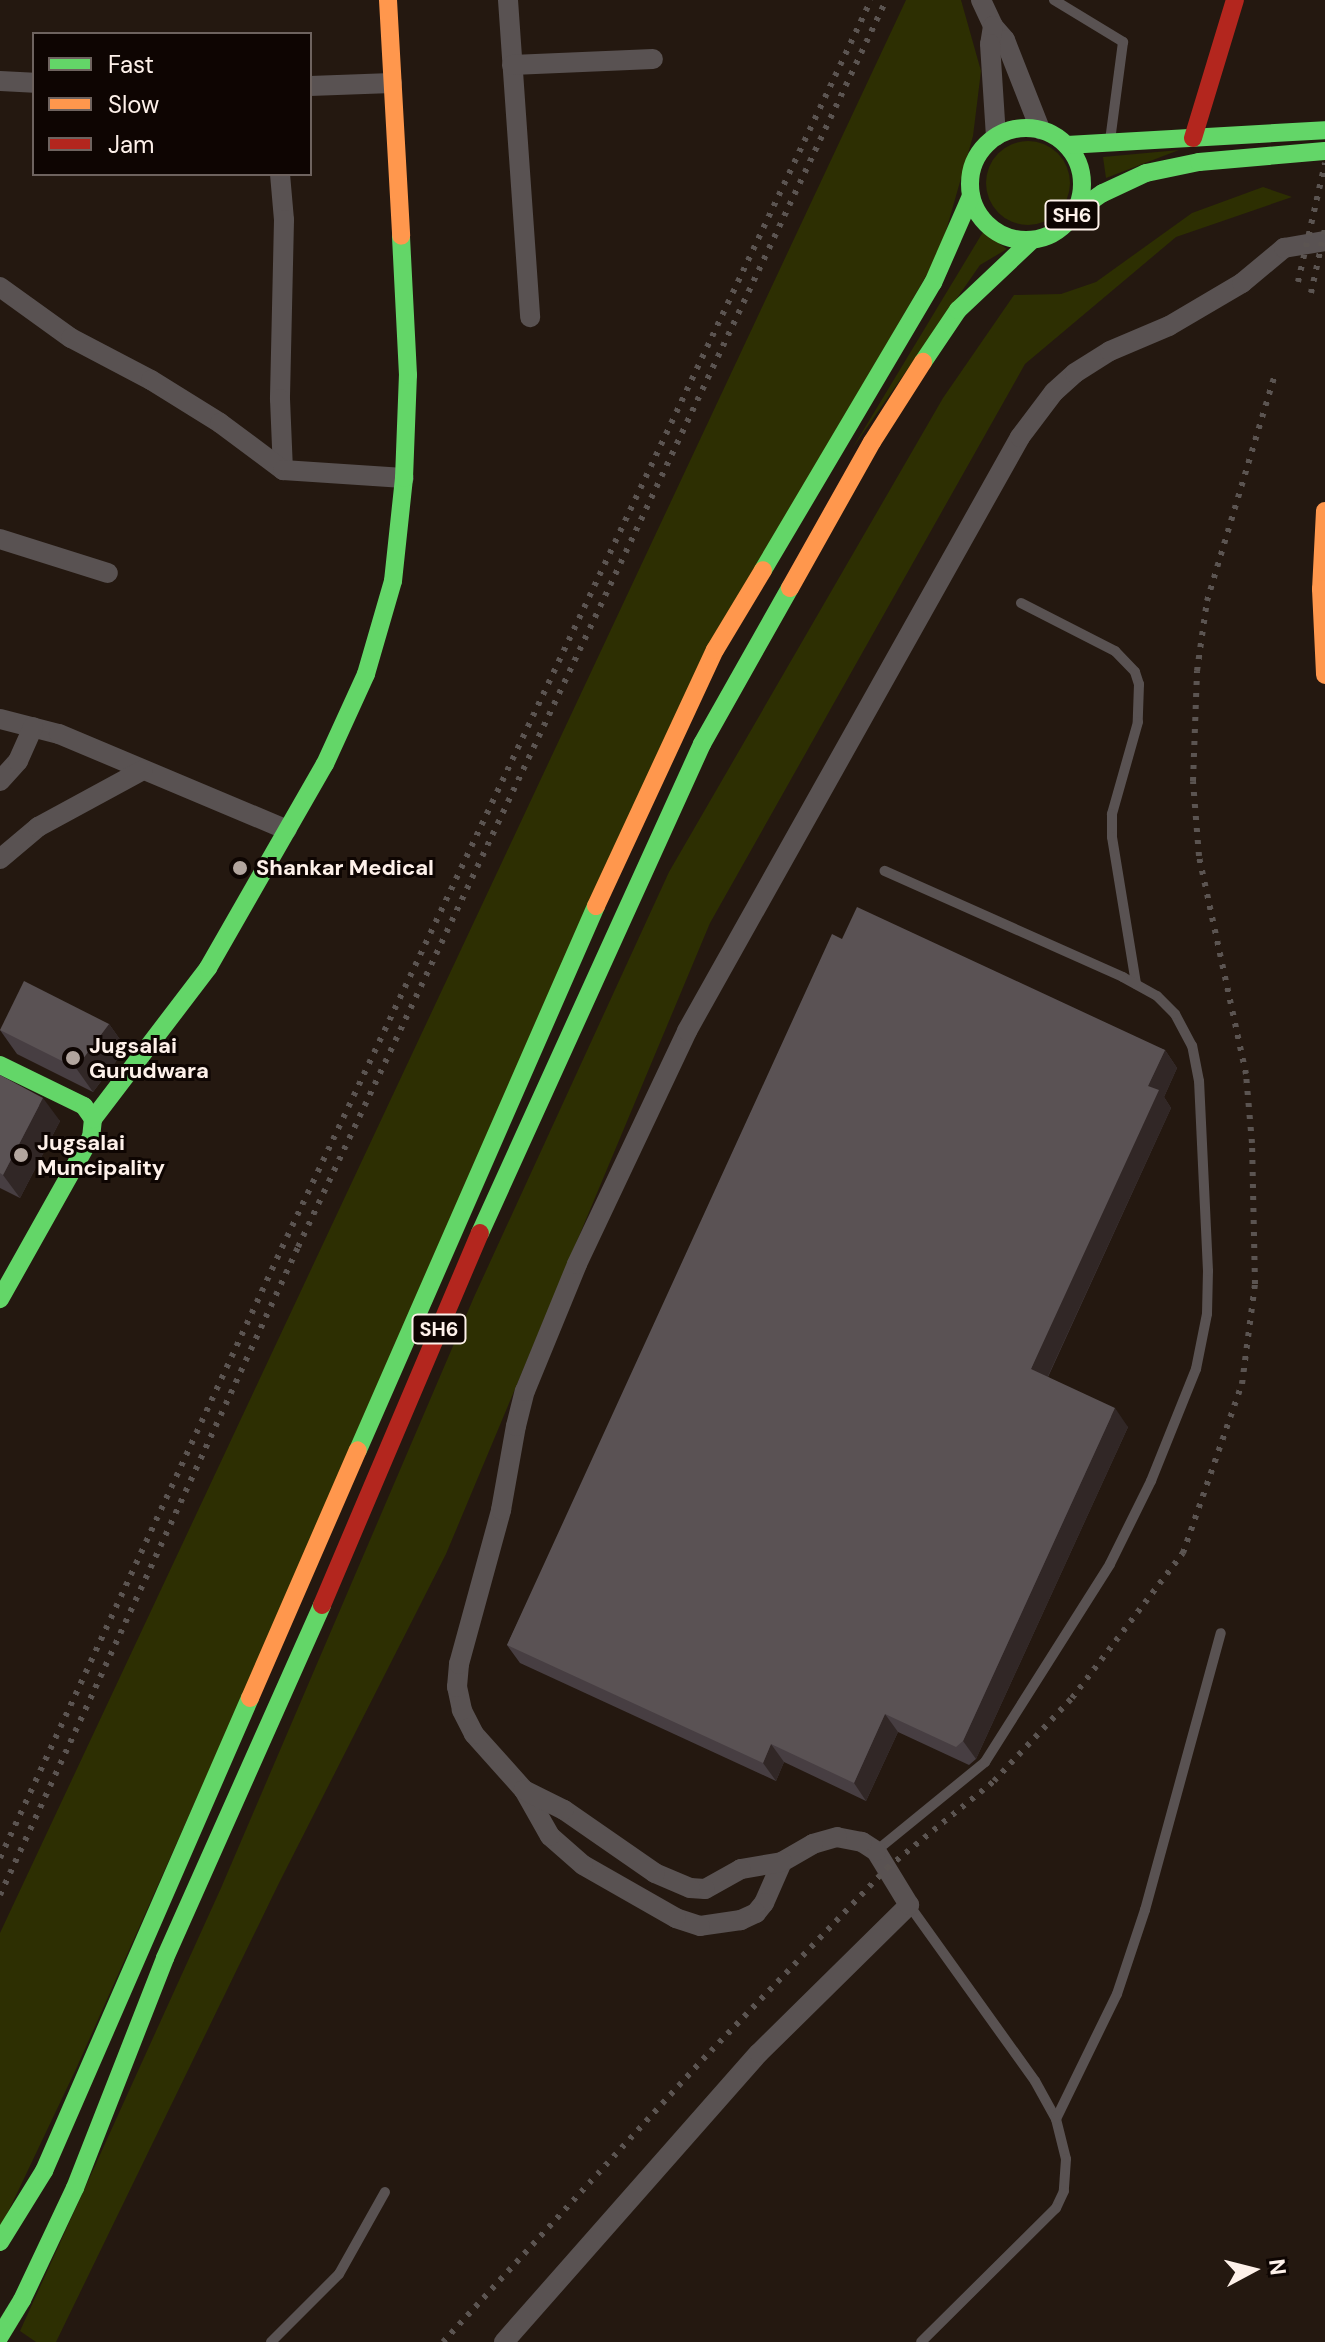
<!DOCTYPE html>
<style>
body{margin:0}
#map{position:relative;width:1325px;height:2342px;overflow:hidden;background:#241810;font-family:"DM Sans",sans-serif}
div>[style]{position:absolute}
.green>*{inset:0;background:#2d2f02}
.round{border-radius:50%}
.lane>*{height:10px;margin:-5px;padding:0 5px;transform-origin:5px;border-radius:5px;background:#595252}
.street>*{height:20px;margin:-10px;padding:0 10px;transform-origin:10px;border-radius:10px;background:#595252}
.fast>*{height:18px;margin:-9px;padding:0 9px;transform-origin:9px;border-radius:9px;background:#63d668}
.fast>.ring{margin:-9px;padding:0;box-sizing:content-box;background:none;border:18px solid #63d668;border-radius:50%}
.slow>*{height:18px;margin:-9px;padding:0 9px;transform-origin:9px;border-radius:9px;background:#ff974d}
.jam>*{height:18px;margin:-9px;padding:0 9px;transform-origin:9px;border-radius:9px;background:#b3261e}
.rail>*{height:6px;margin-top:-3px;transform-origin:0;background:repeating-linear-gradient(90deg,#5b5451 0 4px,transparent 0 12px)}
.wall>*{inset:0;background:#473e42}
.shaded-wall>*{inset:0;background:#312726}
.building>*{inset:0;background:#5a5254}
.dots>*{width:22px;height:22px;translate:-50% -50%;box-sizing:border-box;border:4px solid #0e0502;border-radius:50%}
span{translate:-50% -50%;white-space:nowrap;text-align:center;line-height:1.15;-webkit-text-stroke:6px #0e0502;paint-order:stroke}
.shield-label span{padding:2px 6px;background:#0e0502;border:2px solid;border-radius:6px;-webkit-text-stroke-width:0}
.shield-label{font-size:20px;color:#fef1ea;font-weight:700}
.poi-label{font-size:22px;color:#fef1ea;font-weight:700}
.left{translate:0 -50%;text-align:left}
.legend{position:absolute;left:32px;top:32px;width:280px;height:144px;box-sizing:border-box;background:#0e0502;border:2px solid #6e635f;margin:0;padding:10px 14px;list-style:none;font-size:24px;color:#fef1ea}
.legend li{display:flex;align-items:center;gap:16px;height:40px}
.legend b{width:40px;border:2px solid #6e635f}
.north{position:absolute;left:1213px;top:2230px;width:80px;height:80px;-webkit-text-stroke:6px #0e0502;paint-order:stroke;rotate:83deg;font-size:22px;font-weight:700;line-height:32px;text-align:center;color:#fef1ea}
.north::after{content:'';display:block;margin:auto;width:28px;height:36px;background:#fef1ea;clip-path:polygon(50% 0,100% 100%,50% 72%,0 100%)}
</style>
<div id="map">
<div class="green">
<div style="clip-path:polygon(906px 0,961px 0,981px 71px,973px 136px,940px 252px,706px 655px,76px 2069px,0 2229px,0 1933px)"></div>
<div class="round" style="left:986px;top:141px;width:84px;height:84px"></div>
<div style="clip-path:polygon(1179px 150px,1106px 178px,1103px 157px)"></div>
<div style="clip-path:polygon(1263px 187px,1292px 197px,1176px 237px,1025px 364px,710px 923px,446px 1554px,278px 1885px,56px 2342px,36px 2342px,20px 2331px,221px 1888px,474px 1297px,669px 872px,943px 398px,1014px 295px,1061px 294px,1096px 282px,1192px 213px)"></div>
<div style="clip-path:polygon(983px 232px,1007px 249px,980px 265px,852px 449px)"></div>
</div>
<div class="lane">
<div style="left:1054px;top:0;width:81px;rotate:31.3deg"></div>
<div style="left:1123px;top:42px;width:100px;rotate:97.5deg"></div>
<div style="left:1021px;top:603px;width:106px;rotate:27.1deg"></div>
<div style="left:1115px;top:651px;width:29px;rotate:46deg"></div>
<div style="left:1135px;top:672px;width:13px;rotate:72deg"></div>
<div style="left:1139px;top:684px;width:38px;rotate:92deg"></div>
<div style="left:1138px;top:722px;width:96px;rotate:105.8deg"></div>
<div style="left:1112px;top:814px;width:23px;rotate:90deg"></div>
<div style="left:1112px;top:837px;width:149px;rotate:80.7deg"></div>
<div style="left:876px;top:1851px;width:141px;rotate:-39.2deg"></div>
<div style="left:985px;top:1762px;width:234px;rotate:-57.7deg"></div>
<div style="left:1110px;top:1564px;width:93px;rotate:-63.7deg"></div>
<div style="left:1151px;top:1481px;width:121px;rotate:-68.1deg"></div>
<div style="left:1196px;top:1369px;width:56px;rotate:-78.7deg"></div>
<div style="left:1207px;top:1314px;width:43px;rotate:-88.7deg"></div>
<div style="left:1208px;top:1271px;width:190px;rotate:-92.7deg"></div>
<div style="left:1199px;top:1081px;width:36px;rotate:-101deg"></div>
<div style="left:1192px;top:1046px;width:36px;rotate:-118deg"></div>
<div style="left:1175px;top:1014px;width:25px;rotate:-135deg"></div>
<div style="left:1157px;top:996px;width:39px;rotate:-151deg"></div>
<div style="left:1123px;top:977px;width:261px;rotate:-156deg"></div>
<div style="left:909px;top:1905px;width:216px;rotate:54.4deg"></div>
<div style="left:1035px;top:2081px;width:43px;rotate:61.1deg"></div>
<div style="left:1056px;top:2119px;width:41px;rotate:76deg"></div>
<div style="left:1066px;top:2159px;width:32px;rotate:94deg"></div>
<div style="left:1064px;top:2191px;width:19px;rotate:115deg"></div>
<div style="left:1056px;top:2208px;width:190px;rotate:135.2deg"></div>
<div style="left:1056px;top:2119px;width:139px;rotate:-64deg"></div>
<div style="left:1117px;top:1994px;width:89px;rotate:-71.6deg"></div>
<div style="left:1145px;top:1910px;width:287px;rotate:-74.7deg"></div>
<div style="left:271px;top:2342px;width:96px;rotate:-45deg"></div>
<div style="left:339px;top:2274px;width:94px;rotate:-60.7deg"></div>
</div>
<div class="street">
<div style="left:508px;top:0;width:318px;rotate:86deg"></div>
<div style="left:981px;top:0;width:29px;rotate:65deg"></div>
<div style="left:993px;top:26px;width:18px;rotate:49deg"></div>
<div style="left:1005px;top:40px;width:96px;rotate:68.5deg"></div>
<div style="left:993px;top:26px;width:18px;rotate:99deg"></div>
<div style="left:990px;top:44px;width:92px;rotate:86.3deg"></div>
<div style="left:512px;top:65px;width:141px;rotate:-2.4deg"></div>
<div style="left:0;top:81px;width:34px;rotate:3deg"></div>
<div style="left:310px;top:86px;width:82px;rotate:-2.1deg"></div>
<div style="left:280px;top:174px;width:46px;rotate:85deg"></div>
<div style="left:284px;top:220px;width:179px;rotate:91.3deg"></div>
<div style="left:280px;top:399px;width:71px;rotate:87.6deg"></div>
<div style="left:0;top:287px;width:87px;rotate:35.7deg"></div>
<div style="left:71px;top:338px;width:90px;rotate:27.7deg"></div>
<div style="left:151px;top:380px;width:81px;rotate:31.9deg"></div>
<div style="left:220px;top:423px;width:79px;rotate:36.7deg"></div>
<div style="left:283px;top:470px;width:121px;rotate:3.8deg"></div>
<div style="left:0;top:539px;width:113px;rotate:17.5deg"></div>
<div style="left:0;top:719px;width:61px;rotate:14.3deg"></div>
<div style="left:59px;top:734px;width:247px;rotate:22.8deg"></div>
<div style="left:0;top:781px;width:27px;rotate:-48deg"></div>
<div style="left:18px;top:761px;width:37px;rotate:-66deg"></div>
<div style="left:0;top:859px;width:50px;rotate:-40.1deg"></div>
<div style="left:38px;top:827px;width:119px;rotate:-28.5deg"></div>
<div style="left:782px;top:1862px;width:45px;rotate:113.7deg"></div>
<div style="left:764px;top:1903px;width:13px;rotate:129deg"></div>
<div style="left:756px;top:1913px;width:17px;rotate:155deg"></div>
<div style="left:741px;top:1920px;width:41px;rotate:171.7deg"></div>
<div style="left:700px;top:1926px;width:25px;rotate:-162deg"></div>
<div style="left:676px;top:1918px;width:107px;rotate:-150.3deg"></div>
<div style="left:583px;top:1865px;width:44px;rotate:-138.7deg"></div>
<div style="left:550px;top:1836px;width:53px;rotate:-119.5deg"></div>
<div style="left:524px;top:1790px;width:75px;rotate:-131.8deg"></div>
<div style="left:474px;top:1734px;width:27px;rotate:-117deg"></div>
<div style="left:462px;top:1710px;width:24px;rotate:-102deg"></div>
<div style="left:457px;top:1687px;width:23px;rotate:-85deg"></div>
<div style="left:459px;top:1664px;width:160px;rotate:-74.7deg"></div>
<div style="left:501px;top:1510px;width:85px;rotate:-79.9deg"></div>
<div style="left:516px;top:1426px;width:36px;rotate:-76deg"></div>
<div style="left:525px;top:1391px;width:137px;rotate:-67.7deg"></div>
<div style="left:577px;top:1264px;width:258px;rotate:-64.7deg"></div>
<div style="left:687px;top:1031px;width:681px;rotate:-60.72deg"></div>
<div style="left:1020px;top:437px;width:56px;rotate:-52.9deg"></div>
<div style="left:1054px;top:392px;width:28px;rotate:-42deg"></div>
<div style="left:1075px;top:373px;width:41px;rotate:-32.2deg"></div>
<div style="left:1110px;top:351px;width:64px;rotate:-23deg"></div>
<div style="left:1169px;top:326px;width:85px;rotate:-30.5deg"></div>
<div style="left:1242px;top:283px;width:55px;rotate:-39.8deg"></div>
<div style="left:1284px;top:248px;width:42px;rotate:-9.7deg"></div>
<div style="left:504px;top:2342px;width:385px;rotate:-48.6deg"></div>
<div style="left:759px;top:2053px;width:211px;rotate:-44.6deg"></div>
<div style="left:909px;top:1905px;width:63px;rotate:-121.4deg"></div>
<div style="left:876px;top:1851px;width:17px;rotate:-147deg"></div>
<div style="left:862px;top:1842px;width:25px;rotate:-169deg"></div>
<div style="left:837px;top:1837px;width:25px;rotate:164deg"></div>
<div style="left:813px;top:1844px;width:36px;rotate:150deg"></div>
<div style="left:782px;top:1862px;width:42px;rotate:170.3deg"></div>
<div style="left:741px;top:1869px;width:41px;rotate:150.9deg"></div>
<div style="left:705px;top:1889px;width:15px;rotate:-176deg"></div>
<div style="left:690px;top:1888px;width:38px;rotate:-157deg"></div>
<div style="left:655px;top:1873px;width:111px;rotate:-145.3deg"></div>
<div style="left:564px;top:1810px;width:45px;rotate:-153.4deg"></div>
</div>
<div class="fast">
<div class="ring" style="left:970px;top:128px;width:94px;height:94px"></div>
<div style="left:1067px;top:145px;width:258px;rotate:-3.3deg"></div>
<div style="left:1074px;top:213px;width:35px;rotate:-35deg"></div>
<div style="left:1103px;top:193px;width:47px;rotate:-24.9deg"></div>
<div style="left:1146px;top:173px;width:54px;rotate:-11.7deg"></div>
<div style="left:1199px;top:162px;width:126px;rotate:-5deg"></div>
<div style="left:923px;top:362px;width:63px;rotate:-56.1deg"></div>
<div style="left:958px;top:310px;width:102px;rotate:-43.4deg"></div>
<div style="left:763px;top:570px;width:334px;rotate:-59.4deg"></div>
<div style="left:933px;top:283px;width:95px;rotate:-66.4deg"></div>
<div style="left:0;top:1065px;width:93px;rotate:26deg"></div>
<div style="left:84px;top:1106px;width:16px;rotate:55deg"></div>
<div style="left:93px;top:1119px;width:18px;rotate:96deg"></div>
<div style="left:91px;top:1137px;width:186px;rotate:119.3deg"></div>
<div style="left:93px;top:1119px;width:190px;rotate:-52.7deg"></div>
<div style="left:208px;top:968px;width:235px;rotate:-60.2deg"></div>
<div style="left:325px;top:764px;width:99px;rotate:-65.5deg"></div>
<div style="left:366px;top:674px;width:97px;rotate:-73.8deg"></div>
<div style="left:393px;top:581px;width:104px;rotate:-83.9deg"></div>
<div style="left:404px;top:478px;width:103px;rotate:-87.8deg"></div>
<div style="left:408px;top:375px;width:139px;rotate:-92.9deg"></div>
<div style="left:480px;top:1233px;width:537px;rotate:-65.58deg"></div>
<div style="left:702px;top:744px;width:179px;rotate:-60.6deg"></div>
<div style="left:358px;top:1450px;width:594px;rotate:-66.37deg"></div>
<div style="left:0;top:2242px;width:84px;rotate:-58.2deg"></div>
<div style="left:44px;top:2171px;width:516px;rotate:-66.47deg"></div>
<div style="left:0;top:2336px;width:42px;rotate:-58.6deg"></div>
<div style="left:22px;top:2300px;width:124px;rotate:-64.7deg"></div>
<div style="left:75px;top:2188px;width:247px;rotate:-68.6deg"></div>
<div style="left:165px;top:1958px;width:386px;rotate:-66deg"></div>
</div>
<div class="slow">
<div style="left:388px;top:0;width:236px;rotate:86.8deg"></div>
<div style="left:1325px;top:511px;width:78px;rotate:92.9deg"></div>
<div style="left:1321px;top:589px;width:86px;rotate:87.3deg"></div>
<div style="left:790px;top:588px;width:167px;rotate:-60.7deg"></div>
<div style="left:872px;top:442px;width:95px;rotate:-57.5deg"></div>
<div style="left:596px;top:906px;width:282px;rotate:-65.1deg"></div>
<div style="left:715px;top:650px;width:93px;rotate:-59deg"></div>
<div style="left:250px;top:1698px;width:270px;rotate:-66.5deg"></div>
</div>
<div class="jam">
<div style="left:1193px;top:138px;width:144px;rotate:-73.1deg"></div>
<div style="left:322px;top:1605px;width:404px;rotate:-67deg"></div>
</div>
<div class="rail">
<div style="left:1298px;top:282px;width:122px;rotate:-77.2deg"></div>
<div style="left:1311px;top:293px;width:66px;rotate:-77.7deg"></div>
<div style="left:0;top:1858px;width:684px;rotate:-65.2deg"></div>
<div style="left:287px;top:1237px;width:1368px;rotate:-64.73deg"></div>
<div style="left:0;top:1895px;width:713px;rotate:-65.3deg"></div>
<div style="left:298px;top:1247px;width:1379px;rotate:-64.75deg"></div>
<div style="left:443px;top:2342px;width:396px;rotate:-47.4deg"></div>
<div style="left:711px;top:2051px;width:254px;rotate:-46.1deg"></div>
<div style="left:887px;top:1868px;width:138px;rotate:-39.1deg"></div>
<div style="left:994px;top:1781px;width:114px;rotate:-46.8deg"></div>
<div style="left:1072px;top:1698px;width:183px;rotate:-52.6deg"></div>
<div style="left:1183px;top:1553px;width:179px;rotate:-70.8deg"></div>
<div style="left:1242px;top:1384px;width:101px;rotate:-82.6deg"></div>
<div style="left:1255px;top:1284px;width:141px;rotate:-91.2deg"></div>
<div style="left:1252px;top:1143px;width:69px;rotate:-95deg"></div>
<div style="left:1246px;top:1074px;width:223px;rotate:-102.2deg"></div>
<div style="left:1199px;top:856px;width:75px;rotate:-94.6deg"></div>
<div style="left:1193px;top:781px;width:110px;rotate:-87.9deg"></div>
<div style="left:1197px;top:671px;width:71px;rotate:-81.9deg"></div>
<div style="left:1207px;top:601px;width:236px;rotate:-73.3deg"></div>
</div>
<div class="wall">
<div style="clip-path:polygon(842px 939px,1165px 1050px,1177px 1068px,1164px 1097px,1171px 1108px,1048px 1377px,1128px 1427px,976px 1759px,969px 1765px,898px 1732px,866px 1801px,784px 1762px,776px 1781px,520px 1663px,507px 1645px)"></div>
<div style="clip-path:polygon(109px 1024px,126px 1048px,93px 1092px,17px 1054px,0 1030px)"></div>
<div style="clip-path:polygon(0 1075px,60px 1121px,20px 1198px,0 1188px)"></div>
</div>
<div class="shaded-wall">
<div style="clip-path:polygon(109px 1024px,126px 1048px,93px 1092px,76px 1068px)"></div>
<div style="clip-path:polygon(1165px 1050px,1177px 1068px,1164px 1097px,1171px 1108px,1043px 1387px,1031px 1369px,1148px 1086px)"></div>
<div style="clip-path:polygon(43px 1098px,60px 1121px,20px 1198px,3px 1175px)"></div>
<div style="clip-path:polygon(1115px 1408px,1128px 1427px,976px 1759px,963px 1741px)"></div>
<div style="clip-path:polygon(885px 1714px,898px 1732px,866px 1801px,854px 1783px)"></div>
<div style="clip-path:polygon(771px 1744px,784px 1762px,776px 1781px,763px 1763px)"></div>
</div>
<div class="building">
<div style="clip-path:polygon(857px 907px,1165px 1050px,1148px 1086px,1159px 1090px,1031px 1369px,1115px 1408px,963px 1741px,956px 1747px,885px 1714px,854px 1783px,771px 1744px,763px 1763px,507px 1645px,832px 934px,842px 939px)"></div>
<div style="clip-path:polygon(24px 981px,109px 1024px,76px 1068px,0 1030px)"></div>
<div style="clip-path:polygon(0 1075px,43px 1098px,3px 1175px,0 1173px)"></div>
</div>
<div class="dots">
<div style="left:240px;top:868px;background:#b2a59e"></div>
<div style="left:73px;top:1058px;background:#b2a59e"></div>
<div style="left:21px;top:1155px;background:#b2a59e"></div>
</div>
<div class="shield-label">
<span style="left:1072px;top:215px">SH6</span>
<span style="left:439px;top:1329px">SH6</span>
</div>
<div class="poi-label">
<span class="left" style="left:256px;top:868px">Shankar Medical</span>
<span class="left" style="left:89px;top:1058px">Jugsalai<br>Gurudwara</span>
<span class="left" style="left:37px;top:1155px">Jugsalai<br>Muncipality</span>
</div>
<ul class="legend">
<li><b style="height:10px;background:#63d668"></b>Fast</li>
<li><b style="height:10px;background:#ff974d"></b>Slow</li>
<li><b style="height:10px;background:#b3261e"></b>Jam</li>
</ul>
<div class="north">N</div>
</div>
